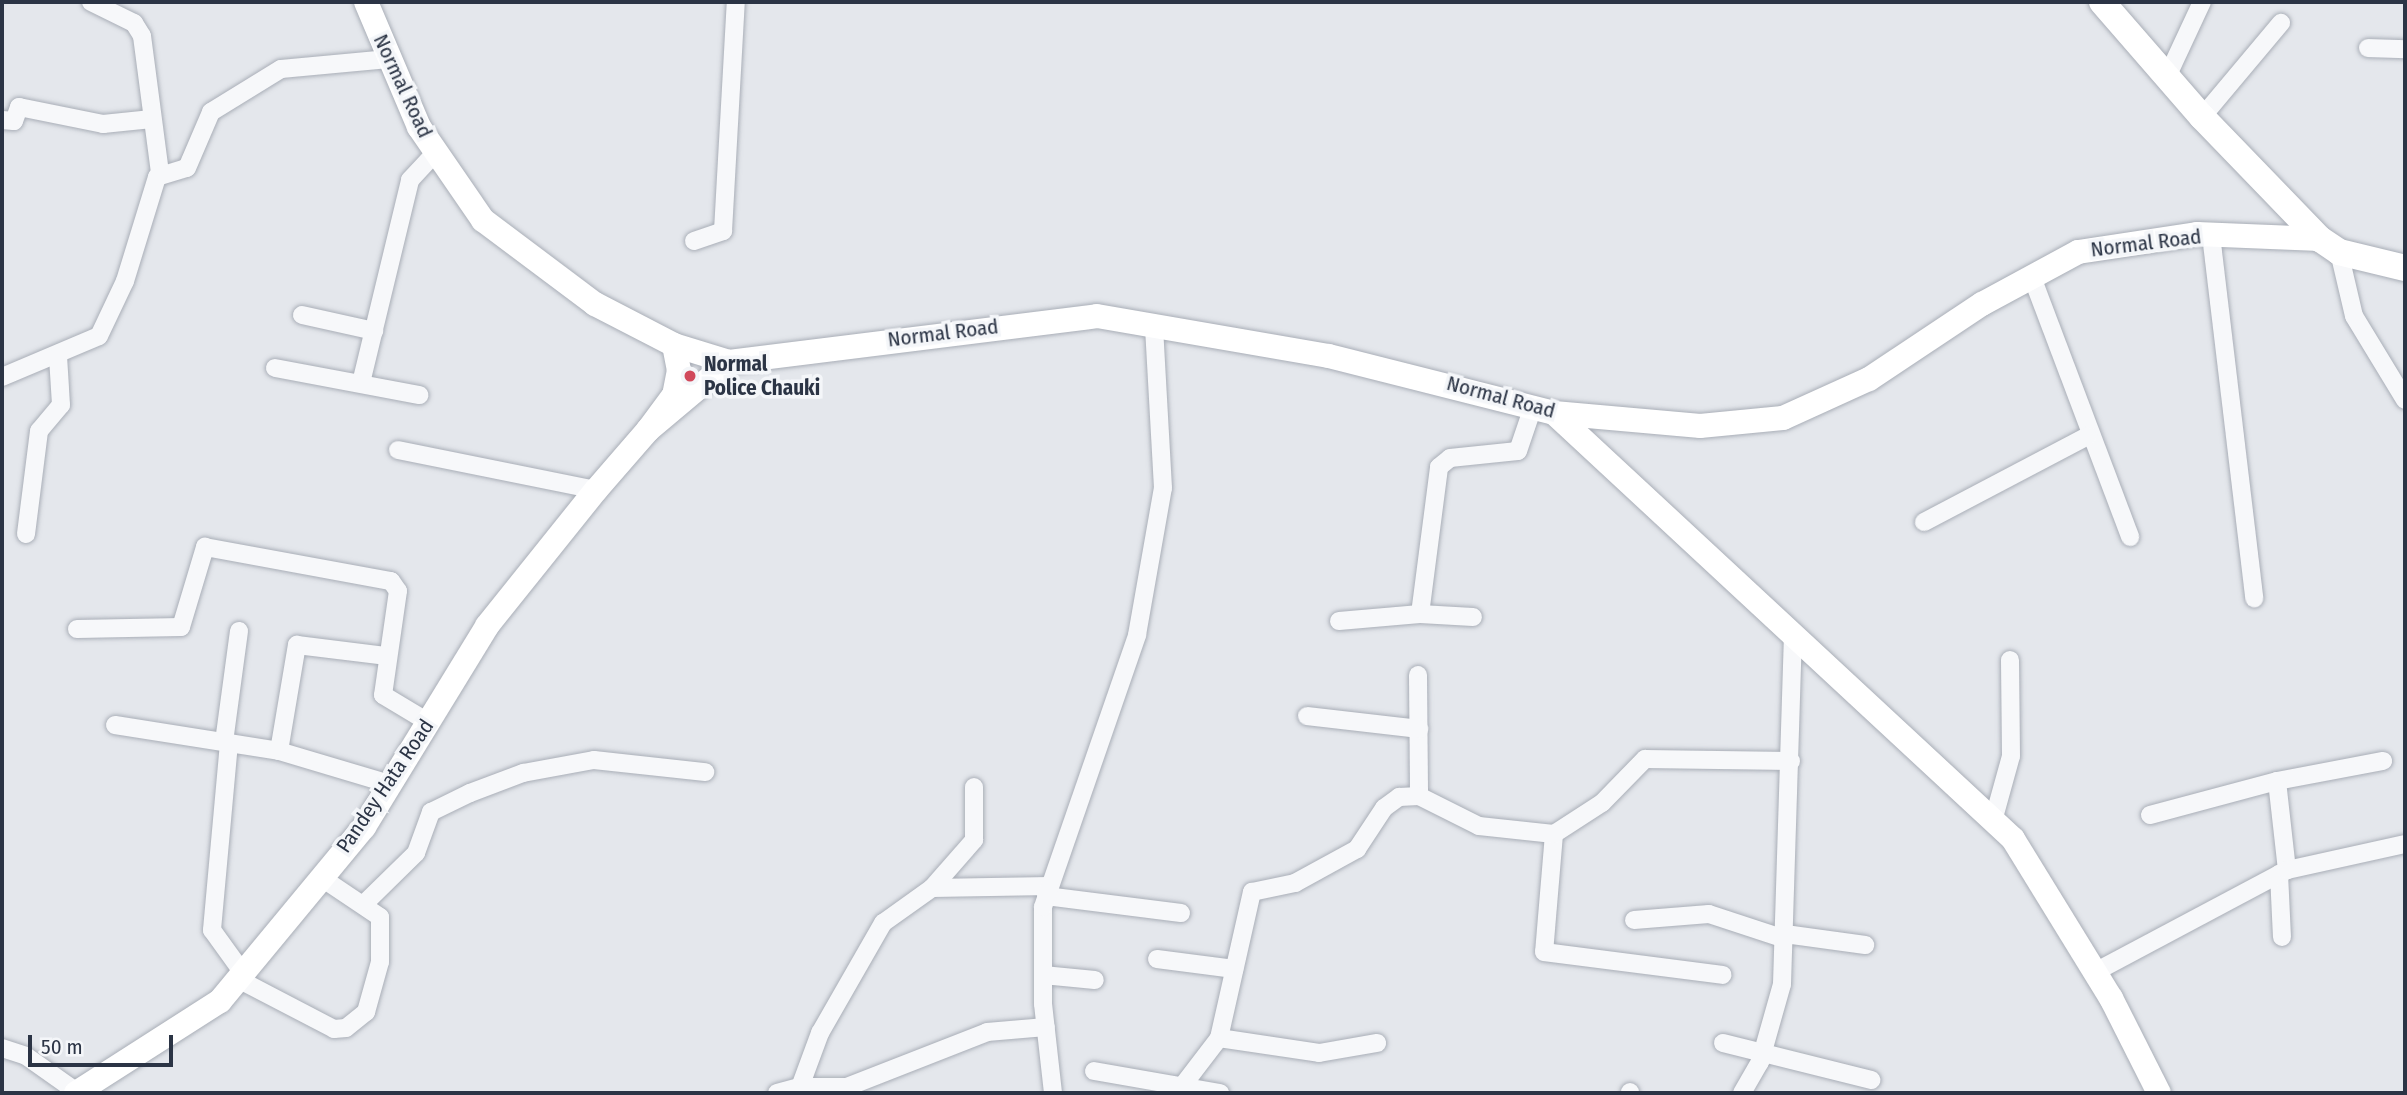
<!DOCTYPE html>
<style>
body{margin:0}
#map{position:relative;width:2407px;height:1095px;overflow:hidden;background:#e4e7ec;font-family:"Fira Sans Condensed",sans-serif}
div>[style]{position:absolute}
.roads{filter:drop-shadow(0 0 2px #a9aeb7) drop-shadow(0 0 2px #a9aeb7)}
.street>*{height:18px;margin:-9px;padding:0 9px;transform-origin:9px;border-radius:9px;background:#f7f8fa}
.secondary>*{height:24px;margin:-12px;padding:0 12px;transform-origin:12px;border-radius:12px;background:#fff}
.primary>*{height:26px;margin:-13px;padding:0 13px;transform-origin:13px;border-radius:13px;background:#fff}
.dots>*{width:19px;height:19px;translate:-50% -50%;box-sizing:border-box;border:4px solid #f4f6f9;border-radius:50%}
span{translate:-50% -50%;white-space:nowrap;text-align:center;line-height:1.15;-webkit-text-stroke:7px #f4f6f9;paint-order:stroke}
.street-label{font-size:21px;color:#2b3445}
.poi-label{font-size:21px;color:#2b3445;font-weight:700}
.left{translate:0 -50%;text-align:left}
.frame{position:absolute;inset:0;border:4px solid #2b3445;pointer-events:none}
.scale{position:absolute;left:28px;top:1035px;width:145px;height:32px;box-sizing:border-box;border:4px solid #2b3445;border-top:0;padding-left:9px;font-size:21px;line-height:24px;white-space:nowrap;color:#2b3445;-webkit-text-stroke:5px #f4f6f9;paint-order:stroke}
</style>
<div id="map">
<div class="roads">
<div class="street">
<div style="left:91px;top:2px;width:48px;rotate:26deg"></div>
<div style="left:134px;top:23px;width:15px;rotate:58deg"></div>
<div style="left:142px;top:36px;width:138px;rotate:82.5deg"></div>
<div style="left:2368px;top:48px;width:37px;rotate:2deg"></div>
<div style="left:2167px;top:77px;width:83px;rotate:-65deg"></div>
<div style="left:2202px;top:117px;width:123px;rotate:-50deg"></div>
<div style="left:2px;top:120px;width:12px;rotate:5deg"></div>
<div style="left:14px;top:121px;width:15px;rotate:-70deg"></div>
<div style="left:19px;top:107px;width:86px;rotate:11.4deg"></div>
<div style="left:103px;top:124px;width:49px;rotate:-5.8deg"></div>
<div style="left:2211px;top:235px;width:366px;rotate:83.2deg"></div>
<div style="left:694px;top:241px;width:31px;rotate:-19deg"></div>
<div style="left:723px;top:231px;width:229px;rotate:-86.8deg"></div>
<div style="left:2339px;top:252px;width:66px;rotate:76.8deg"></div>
<div style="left:2354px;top:316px;width:98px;rotate:58.7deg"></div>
<div style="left:2032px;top:277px;width:278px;rotate:69.3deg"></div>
<div style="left:302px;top:315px;width:74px;rotate:12.5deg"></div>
<div style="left:275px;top:368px;width:147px;rotate:10.6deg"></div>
<div style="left:2px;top:377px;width:105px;rotate:-22.9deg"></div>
<div style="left:99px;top:336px;width:61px;rotate:-64.7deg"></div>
<div style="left:125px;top:281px;width:109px;rotate:-72.9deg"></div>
<div style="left:157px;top:177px;width:31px;rotate:-17deg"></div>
<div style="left:187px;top:168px;width:61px;rotate:-66.8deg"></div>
<div style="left:211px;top:112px;width:82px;rotate:-31.6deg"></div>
<div style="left:281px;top:69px;width:108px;rotate:-5.3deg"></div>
<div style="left:361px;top:383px;width:209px;rotate:-76.4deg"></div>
<div style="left:410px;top:180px;width:38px;rotate:-47deg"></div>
<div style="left:398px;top:450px;width:202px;rotate:11.4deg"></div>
<div style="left:1924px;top:522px;width:185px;rotate:-27.7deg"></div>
<div style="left:26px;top:534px;width:104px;rotate:-82.8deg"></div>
<div style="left:39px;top:431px;width:34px;rotate:-50deg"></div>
<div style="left:61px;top:405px;width:49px;rotate:-93.5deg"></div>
<div style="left:1420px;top:614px;width:148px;rotate:-82.6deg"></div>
<div style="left:1439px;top:467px;width:14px;rotate:-39deg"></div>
<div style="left:1450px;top:458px;width:68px;rotate:-5.9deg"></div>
<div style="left:1518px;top:451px;width:46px;rotate:-71.2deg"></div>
<div style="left:1339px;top:621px;width:81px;rotate:-4.9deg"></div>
<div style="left:1420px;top:614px;width:53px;rotate:3.2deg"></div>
<div style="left:77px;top:629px;width:104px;rotate:-1.1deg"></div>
<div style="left:181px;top:627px;width:84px;rotate:-73.3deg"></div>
<div style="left:205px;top:547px;width:189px;rotate:10.4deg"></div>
<div style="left:391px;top:581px;width:12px;rotate:55deg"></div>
<div style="left:398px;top:591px;width:105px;rotate:98.2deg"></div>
<div style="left:383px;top:695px;width:52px;rotate:31deg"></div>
<div style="left:1418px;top:675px;width:121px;rotate:89.5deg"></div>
<div style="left:1307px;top:716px;width:113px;rotate:6.6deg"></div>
<div style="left:115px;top:725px;width:166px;rotate:9deg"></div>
<div style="left:279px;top:751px;width:116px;rotate:16.6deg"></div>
<div style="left:224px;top:742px;width:112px;rotate:-82.3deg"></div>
<div style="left:229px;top:743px;width:188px;rotate:95.2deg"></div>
<div style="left:212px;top:930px;width:53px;rotate:54.2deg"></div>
<div style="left:279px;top:751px;width:108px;rotate:-80.4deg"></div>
<div style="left:297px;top:645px;width:91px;rotate:7deg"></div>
<div style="left:2277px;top:781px;width:108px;rotate:-10.7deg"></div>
<div style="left:2150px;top:815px;width:131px;rotate:-15deg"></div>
<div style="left:2277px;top:781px;width:90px;rotate:83.6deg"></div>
<div style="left:1993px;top:821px;width:67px;rotate:-74.5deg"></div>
<div style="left:2011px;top:756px;width:96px;rotate:-90.6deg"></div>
<div style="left:1554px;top:834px;width:118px;rotate:94.8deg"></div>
<div style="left:1544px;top:952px;width:180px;rotate:7.3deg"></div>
<div style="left:2279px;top:874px;width:63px;rotate:87.3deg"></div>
<div style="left:932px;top:888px;width:118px;rotate:-1deg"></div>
<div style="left:1046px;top:896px;width:136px;rotate:7.2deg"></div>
<div style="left:364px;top:904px;width:73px;rotate:-44.4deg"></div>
<div style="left:416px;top:853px;width:44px;rotate:-69.9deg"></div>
<div style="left:431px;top:812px;width:43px;rotate:-26deg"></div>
<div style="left:470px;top:793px;width:57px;rotate:-20.7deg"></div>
<div style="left:523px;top:773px;width:72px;rotate:-10.4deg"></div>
<div style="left:594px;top:760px;width:112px;rotate:6.2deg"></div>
<div style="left:1634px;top:920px;width:75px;rotate:-4.6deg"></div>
<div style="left:1709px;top:914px;width:80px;rotate:18.2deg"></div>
<div style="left:1785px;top:934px;width:81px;rotate:7.8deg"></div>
<div style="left:1157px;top:959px;width:78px;rotate:7.4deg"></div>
<div style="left:2095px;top:972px;width:217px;rotate:-28deg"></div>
<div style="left:2287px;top:870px;width:121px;rotate:-12.4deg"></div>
<div style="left:1043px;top:975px;width:52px;rotate:5.5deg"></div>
<div style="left:238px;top:979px;width:108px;rotate:27.5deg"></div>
<div style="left:334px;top:1029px;width:12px;rotate:-5deg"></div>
<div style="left:346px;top:1028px;width:26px;rotate:-39deg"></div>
<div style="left:366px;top:1012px;width:52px;rotate:-74.4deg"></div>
<div style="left:380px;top:962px;width:45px;rotate:-90deg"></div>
<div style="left:380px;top:917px;width:70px;rotate:-146.1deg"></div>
<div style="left:1219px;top:1038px;width:150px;rotate:-77.3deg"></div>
<div style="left:1252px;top:892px;width:44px;rotate:-11.8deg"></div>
<div style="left:1295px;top:883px;width:71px;rotate:-28.7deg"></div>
<div style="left:1357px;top:849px;width:49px;rotate:-56.6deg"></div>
<div style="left:1384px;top:808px;width:19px;rotate:-36deg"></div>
<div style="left:1399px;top:797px;width:20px;rotate:-3deg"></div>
<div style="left:1419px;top:796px;width:67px;rotate:26.6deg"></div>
<div style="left:1479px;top:826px;width:75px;rotate:6.1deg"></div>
<div style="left:1554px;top:834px;width:57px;rotate:-32.9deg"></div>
<div style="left:1602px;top:803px;width:62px;rotate:-45.7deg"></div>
<div style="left:1645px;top:759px;width:146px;rotate:0.8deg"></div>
<div style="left:1723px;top:1043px;width:153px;rotate:14deg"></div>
<div style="left:2px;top:1048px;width:25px;rotate:18deg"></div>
<div style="left:26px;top:1056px;width:62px;rotate:35.2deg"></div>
<div style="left:1094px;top:1071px;width:128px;rotate:9.9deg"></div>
<div style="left:800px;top:1087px;width:58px;rotate:-69.7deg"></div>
<div style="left:820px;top:1033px;width:127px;rotate:-60.2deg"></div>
<div style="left:883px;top:923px;width:60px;rotate:-35.5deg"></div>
<div style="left:932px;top:888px;width:64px;rotate:-48.8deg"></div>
<div style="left:974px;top:840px;width:53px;rotate:-90deg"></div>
<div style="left:777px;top:1093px;width:24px;rotate:-15deg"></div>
<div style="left:800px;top:1087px;width:47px"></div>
<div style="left:847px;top:1087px;width:150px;rotate:-21.4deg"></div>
<div style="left:987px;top:1032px;width:59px;rotate:-4.8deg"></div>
<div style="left:1053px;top:1093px;width:90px;rotate:-96.4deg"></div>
<div style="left:1043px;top:1004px;width:97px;rotate:-90deg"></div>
<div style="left:1043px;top:907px;width:288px;rotate:-70.9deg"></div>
<div style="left:1137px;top:635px;width:149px;rotate:-80deg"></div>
<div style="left:1163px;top:488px;width:162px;rotate:-93.2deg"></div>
<div style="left:1177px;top:1093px;width:69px;rotate:-52.6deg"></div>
<div style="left:1219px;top:1038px;width:101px;rotate:8.5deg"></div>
<div style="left:1319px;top:1053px;width:59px;rotate:-9.8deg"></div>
<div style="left:1630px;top:1093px;width:1px;rotate:-90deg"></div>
<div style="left:1742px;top:1093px;width:36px;rotate:-60deg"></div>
<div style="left:1760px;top:1062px;width:81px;rotate:-74.2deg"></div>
<div style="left:1782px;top:984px;width:346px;rotate:-88.2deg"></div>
</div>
<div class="secondary">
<div style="left:366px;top:2px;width:136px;rotate:67deg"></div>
<div style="left:419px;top:127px;width:113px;rotate:55.5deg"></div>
<div style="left:483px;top:220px;width:140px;rotate:36.9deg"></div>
<div style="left:595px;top:304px;width:89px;rotate:27.4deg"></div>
<div style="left:729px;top:362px;width:371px;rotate:-7.1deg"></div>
<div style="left:1097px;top:316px;width:235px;rotate:9.8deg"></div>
<div style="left:1329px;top:356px;width:232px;rotate:14.2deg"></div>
<div style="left:1554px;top:413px;width:147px;rotate:5.1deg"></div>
<div style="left:1700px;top:426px;width:83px;rotate:-5.5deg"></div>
<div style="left:1783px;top:418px;width:94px;rotate:-24.4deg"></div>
<div style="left:1869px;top:379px;width:136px;rotate:-33.6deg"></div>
<div style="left:1982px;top:304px;width:109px;rotate:-28.4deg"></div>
<div style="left:2078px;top:252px;width:120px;rotate:-8.6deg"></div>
<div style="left:2197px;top:234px;width:123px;rotate:2.3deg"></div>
<div style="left:1554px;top:413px;width:626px;rotate:42.86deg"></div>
<div style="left:2013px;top:839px;width:187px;rotate:58.4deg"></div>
<div style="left:2111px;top:998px;width:106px;rotate:63.2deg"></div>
<div style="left:76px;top:1093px;width:171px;rotate:-32.6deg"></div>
<div style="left:220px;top:1001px;width:226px;rotate:-50.4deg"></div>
<div style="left:364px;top:827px;width:236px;rotate:-58.5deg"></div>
<div style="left:487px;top:626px;width:174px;rotate:-51.3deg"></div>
<div style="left:596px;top:490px;width:79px;rotate:-49.1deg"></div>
<div style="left:648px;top:430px;width:106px;rotate:-40deg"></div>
<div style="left:729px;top:362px;width:58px;rotate:-162.8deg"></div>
<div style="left:674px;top:345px;width:25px;rotate:79deg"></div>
<div style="left:679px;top:370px;width:25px;rotate:101deg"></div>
<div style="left:674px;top:395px;width:44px;rotate:126.6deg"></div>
</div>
<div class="primary">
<div style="left:2102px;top:2px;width:152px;rotate:49deg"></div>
<div style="left:2202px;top:117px;width:170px;rotate:46deg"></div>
<div style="left:2320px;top:239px;width:23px;rotate:34deg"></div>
<div style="left:2339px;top:252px;width:68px;rotate:13.6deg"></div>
</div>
</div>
<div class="dots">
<div style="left:690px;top:376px;background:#d1495b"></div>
</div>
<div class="street-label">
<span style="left:403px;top:86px;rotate:65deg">Normal Road</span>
<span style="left:2146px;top:243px;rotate:-7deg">Normal Road</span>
<span style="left:943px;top:333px;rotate:-7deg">Normal Road</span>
<span style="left:1501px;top:397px;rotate:15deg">Normal Road</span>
<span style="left:385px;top:786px;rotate:-56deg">Pandey Hata Road</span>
</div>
<div class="poi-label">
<span class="left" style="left:704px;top:376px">Normal<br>Police Chauki</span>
</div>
<div class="frame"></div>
<div class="scale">50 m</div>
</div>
